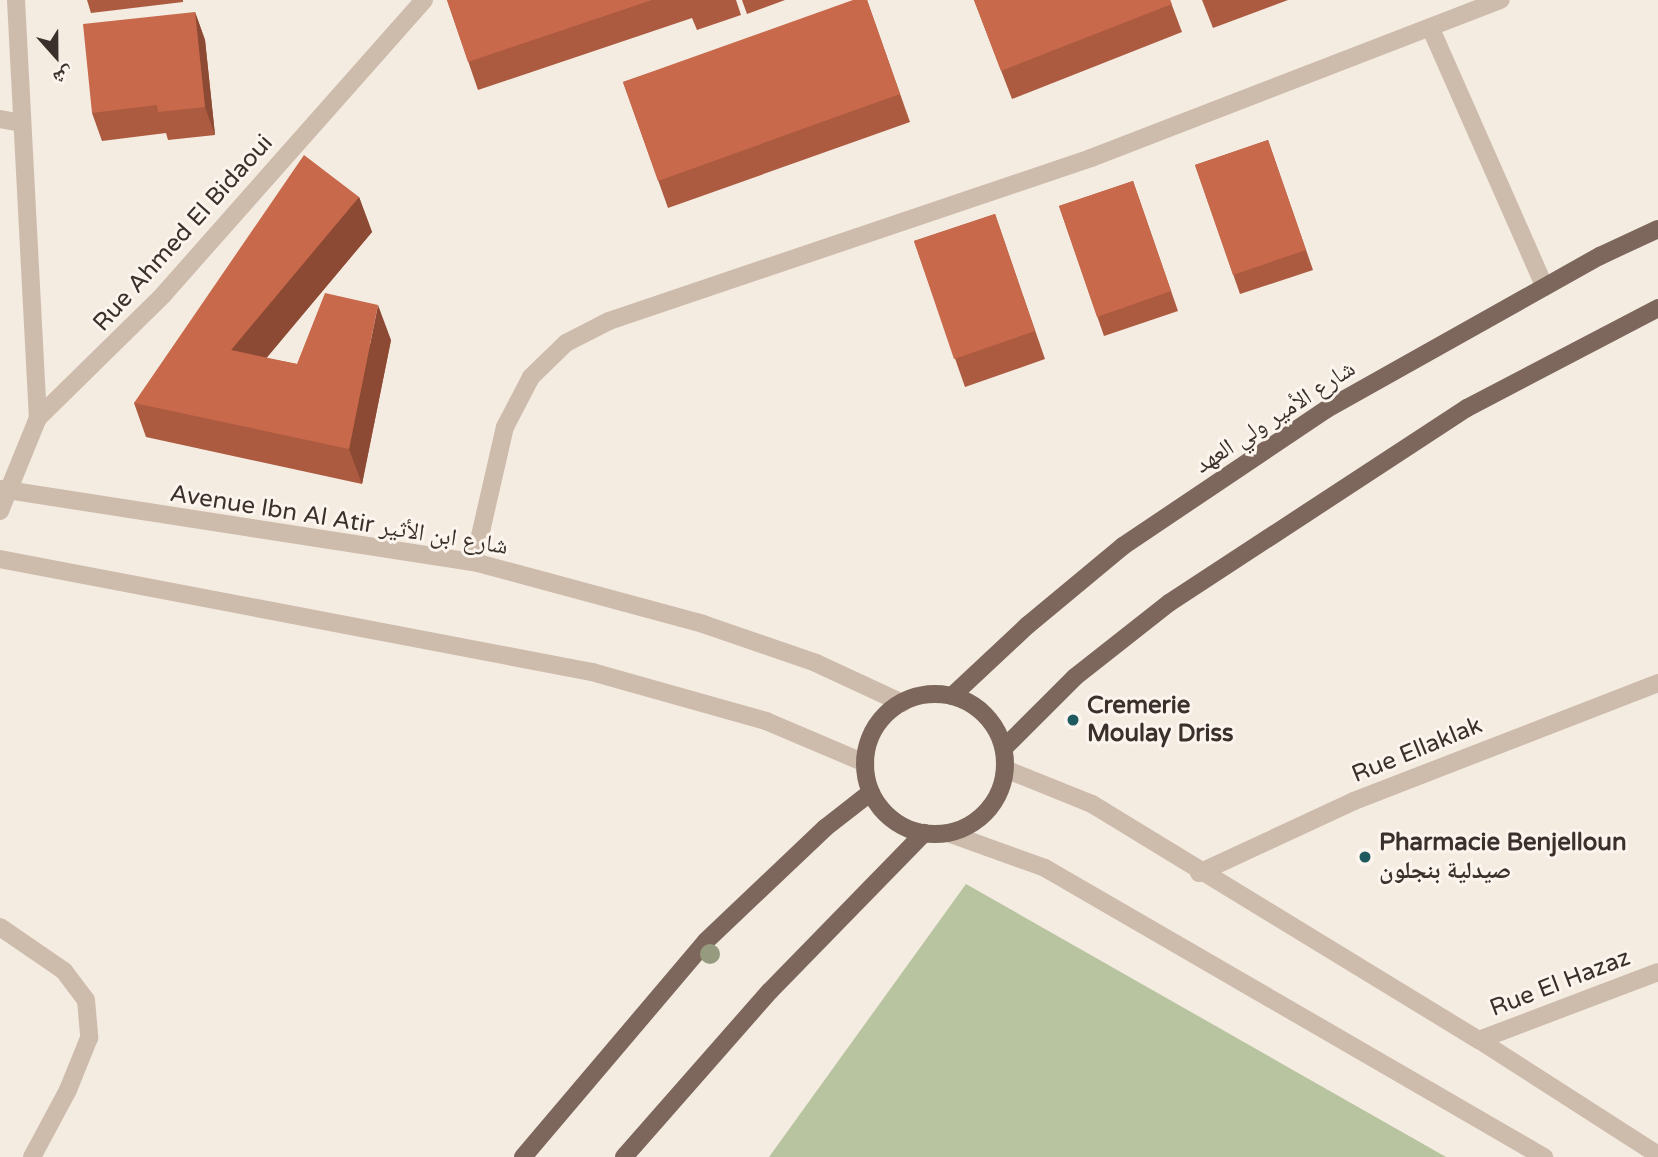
<!DOCTYPE html>
<meta charset="utf-8">
<style>
body{margin:0}
#map{position:relative;width:1658px;height:1157px;overflow:hidden;background:#f4ebe1;font-family:"Varela Round","Noto Naskh Arabic",sans-serif}
div>[style]{position:absolute}
.green>*{inset:0;background:#b8c4a0}
.minor>*{height:18px;margin:-9px;padding:0 9px;transform-origin:9px;border-radius:9px;background:#cdbbac}
.major>*{height:18px;margin:-9px;padding:0 9px;transform-origin:9px;border-radius:9px;background:#7d675c}
.major>.ring{margin:-9px;padding:0;box-sizing:content-box;background:none;border:18px solid #7d675c;border-radius:50%}
.trees>*{width:20px;height:20px;margin:-10px;border-radius:50%;background:#969b7f}
.wall>*{inset:0;background:#ac5a40}
.shaded-wall>*{inset:0;background:#8c4a34}
.building>*{inset:0;background:#c8694b}
.dots>*{width:19px;height:19px;translate:-50% -50%;box-sizing:border-box;border:4px solid #fbf5ee;border-radius:50%}
span{translate:-50% -50%;white-space:nowrap;text-align:center;line-height:1.15;-webkit-text-stroke:6px #fbf5ee;paint-order:stroke}
.street-label{font-size:24px;color:#3b302b}
.poi-label{font-size:24px;color:#3b302b;font-weight:700}
.left{translate:0 -50%;text-align:left}
.north{position:absolute;left:21px;top:21px;width:70px;height:70px;-webkit-text-stroke:5px #fbf5ee;paint-order:stroke;rotate:159deg;font-size:19px;font-weight:700;line-height:28px;text-align:center;color:#3b302b}
.north::after{content:'';display:block;margin:auto;width:24px;height:32px;background:#3b302b;clip-path:polygon(50% 0,100% 100%,50% 72%,0 100%)}
</style>
<div id="map">
<div class="green">
<div style="clip-path:polygon(966px 884px,1446px 1157px,769px 1157px)"></div>
</div>
<div class="minor">
<div style="left:16px;top:0;width:419px;rotate:87deg"></div>
<div style="left:1431px;top:29px;width:282px;rotate:66.2deg"></div>
<div style="left:0;top:119px;width:22px;rotate:10deg"></div>
<div style="left:0;top:489px;width:480px;rotate:8.8deg"></div>
<div style="left:474px;top:562px;width:237px;rotate:15.1deg"></div>
<div style="left:703px;top:624px;width:120px;rotate:19deg"></div>
<div style="left:816px;top:663px;width:95px;rotate:24.9deg"></div>
<div style="left:0;top:511px;width:100px;rotate:-67.8deg"></div>
<div style="left:38px;top:418px;width:175px;rotate:-44.5deg"></div>
<div style="left:163px;top:295px;width:394px;rotate:-48.5deg"></div>
<div style="left:0;top:559px;width:603px;rotate:10.81deg"></div>
<div style="left:592px;top:672px;width:181px;rotate:15.7deg"></div>
<div style="left:766px;top:721px;width:108px;rotate:23deg"></div>
<div style="left:474px;top:562px;width:139px;rotate:-77.1deg"></div>
<div style="left:505px;top:427px;width:56px;rotate:-62.5deg"></div>
<div style="left:531px;top:377px;width:49px;rotate:-44.2deg"></div>
<div style="left:566px;top:343px;width:48px;rotate:-27.1deg"></div>
<div style="left:609px;top:321px;width:509px;rotate:-18.68deg"></div>
<div style="left:1091px;top:158px;width:439px;rotate:-21.1deg"></div>
<div style="left:1005px;top:769px;width:94px;rotate:21.9deg"></div>
<div style="left:1092px;top:804px;width:453px;rotate:31.4deg"></div>
<div style="left:1479px;top:1040px;width:213px;rotate:32.7deg"></div>
<div style="left:948px;top:833px;width:103px;rotate:19.8deg"></div>
<div style="left:1045px;top:868px;width:577px;rotate:30.08deg"></div>
<div style="left:1199px;top:873px;width:171px;rotate:-24.9deg"></div>
<div style="left:1354px;top:801px;width:326px;rotate:-21.2deg"></div>
<div style="left:0;top:927px;width:78px;rotate:34.5deg"></div>
<div style="left:64px;top:971px;width:36px;rotate:53deg"></div>
<div style="left:86px;top:1000px;width:38px;rotate:85deg"></div>
<div style="left:89px;top:1038px;width:56px;rotate:112deg"></div>
<div style="left:68px;top:1090px;width:76px;rotate:118.2deg"></div>
<div style="left:1479px;top:1040px;width:191px;rotate:-20.8deg"></div>
</div>
<div class="major">
<div class="ring" style="left:865px;top:694px;width:122px;height:122px"></div>
<div style="left:952px;top:696px;width:104px;rotate:-43.1deg"></div>
<div style="left:1028px;top:625px;width:124px;rotate:-39.7deg"></div>
<div style="left:1123px;top:546px;width:246px;rotate:-33.9deg"></div>
<div style="left:1327px;top:409px;width:313px;rotate:-29.3deg"></div>
<div style="left:1600px;top:256px;width:64px;rotate:-25deg"></div>
<div style="left:1004px;top:748px;width:100px;rotate:-45deg"></div>
<div style="left:1075px;top:677px;width:120px;rotate:-38.2deg"></div>
<div style="left:1169px;top:603px;width:356px;rotate:-33.2deg"></div>
<div style="left:1467px;top:408px;width:216px;rotate:-27.6deg"></div>
<div style="left:523px;top:1157px;width:283px;rotate:-49.7deg"></div>
<div style="left:706px;top:941px;width:164px;rotate:-43.5deg"></div>
<div style="left:825px;top:828px;width:58px;rotate:-38deg"></div>
<div style="left:624px;top:1157px;width:221px;rotate:-48.7deg"></div>
<div style="left:770px;top:991px;width:221px;rotate:-45.7deg"></div>
</div>
<div class="trees">
<div style="left:710px;top:954px"></div>
</div>
<div class="wall">
<div style="clip-path:polygon(87px 0,183px 0,183px 2px,91px 13px)"></div>
<div style="clip-path:polygon(447px 0,736px 0,741px 15px,697px 30px,692px 18px,478px 90px)"></div>
<div style="clip-path:polygon(742px 0,785px 0,747px 14px)"></div>
<div style="clip-path:polygon(867px 0,910px 122px,668px 208px,623px 82px)"></div>
<div style="clip-path:polygon(974px 0,1170px 0,1182px 32px,1012px 99px)"></div>
<div style="clip-path:polygon(1202px 0,1288px 0,1213px 28px)"></div>
<div style="clip-path:polygon(195px 12px,205px 40px,215px 135px,168px 140px,166px 133px,102px 141px,92px 113px)"></div>
<div style="clip-path:polygon(1268px 140px,1313px 270px,1240px 294px,1195px 165px)"></div>
<div style="clip-path:polygon(1133px 181px,1178px 311px,1104px 336px,1059px 206px)"></div>
<div style="clip-path:polygon(359px 197px,372px 232px,266px 358px,297px 364px,391px 340px,362px 484px,146px 437px,134px 403px)"></div>
<div style="clip-path:polygon(995px 214px,1045px 359px,965px 387px,914px 241px)"></div>
</div>
<div class="shaded-wall">
<div style="clip-path:polygon(195px 12px,205px 40px,215px 135px,205px 107px)"></div>
<div style="clip-path:polygon(359px 197px,372px 232px,244px 385px,231px 350px)"></div>
<div style="clip-path:polygon(378px 305px,391px 340px,362px 484px,349px 449px)"></div>
</div>
<div class="building">
<div style="clip-path:polygon(447px 0,652px 0,468px 62px)"></div>
<div style="clip-path:polygon(853px 0,867px 0,900px 94px,658px 181px,623px 82px)"></div>
<div style="clip-path:polygon(974px 0,1170px 0,1172px 4px,1001px 71px)"></div>
<div style="clip-path:polygon(195px 12px,205px 107px,158px 112px,157px 105px,92px 113px,83px 24px)"></div>
<div style="clip-path:polygon(1268px 140px,1306px 250px,1233px 275px,1195px 165px)"></div>
<div style="clip-path:polygon(304px 155px,359px 197px,231px 350px,297px 364px,325px 293px,378px 305px,349px 449px,134px 403px)"></div>
<div style="clip-path:polygon(1133px 181px,1171px 291px,1097px 317px,1059px 206px)"></div>
<div style="clip-path:polygon(995px 214px,1035px 331px,954px 359px,914px 241px)"></div>
</div>
<div class="dots">
<div style="left:1073px;top:720px;background:#1f5a5e"></div>
<div style="left:1365px;top:857px;background:#1f5a5e"></div>
</div>
<div class="street-label">
<span style="left:183px;top:233px;rotate:-48deg">Rue Ahmed El Bidaoui</span>
<span style="left:1275px;top:417px;rotate:-33deg">شارع الأمير ولي العهد</span>
<span style="left:339px;top:520px;rotate:9deg">Avenue Ibn Al Atir شارع ابن الأثير</span>
<span style="left:1417px;top:750px;rotate:-22deg">Rue Ellaklak</span>
<span style="left:1560px;top:983px;rotate:-21deg">Rue El Hazaz</span>
</div>
<div class="poi-label">
<span class="left" style="left:1087px;top:720px">Cremerie<br>Moulay Driss</span>
<span class="left" style="left:1379px;top:857px">Pharmacie Benjelloun<br>صيدلية بنجلون</span>
</div>
<div class="north">ش</div>
</div>
